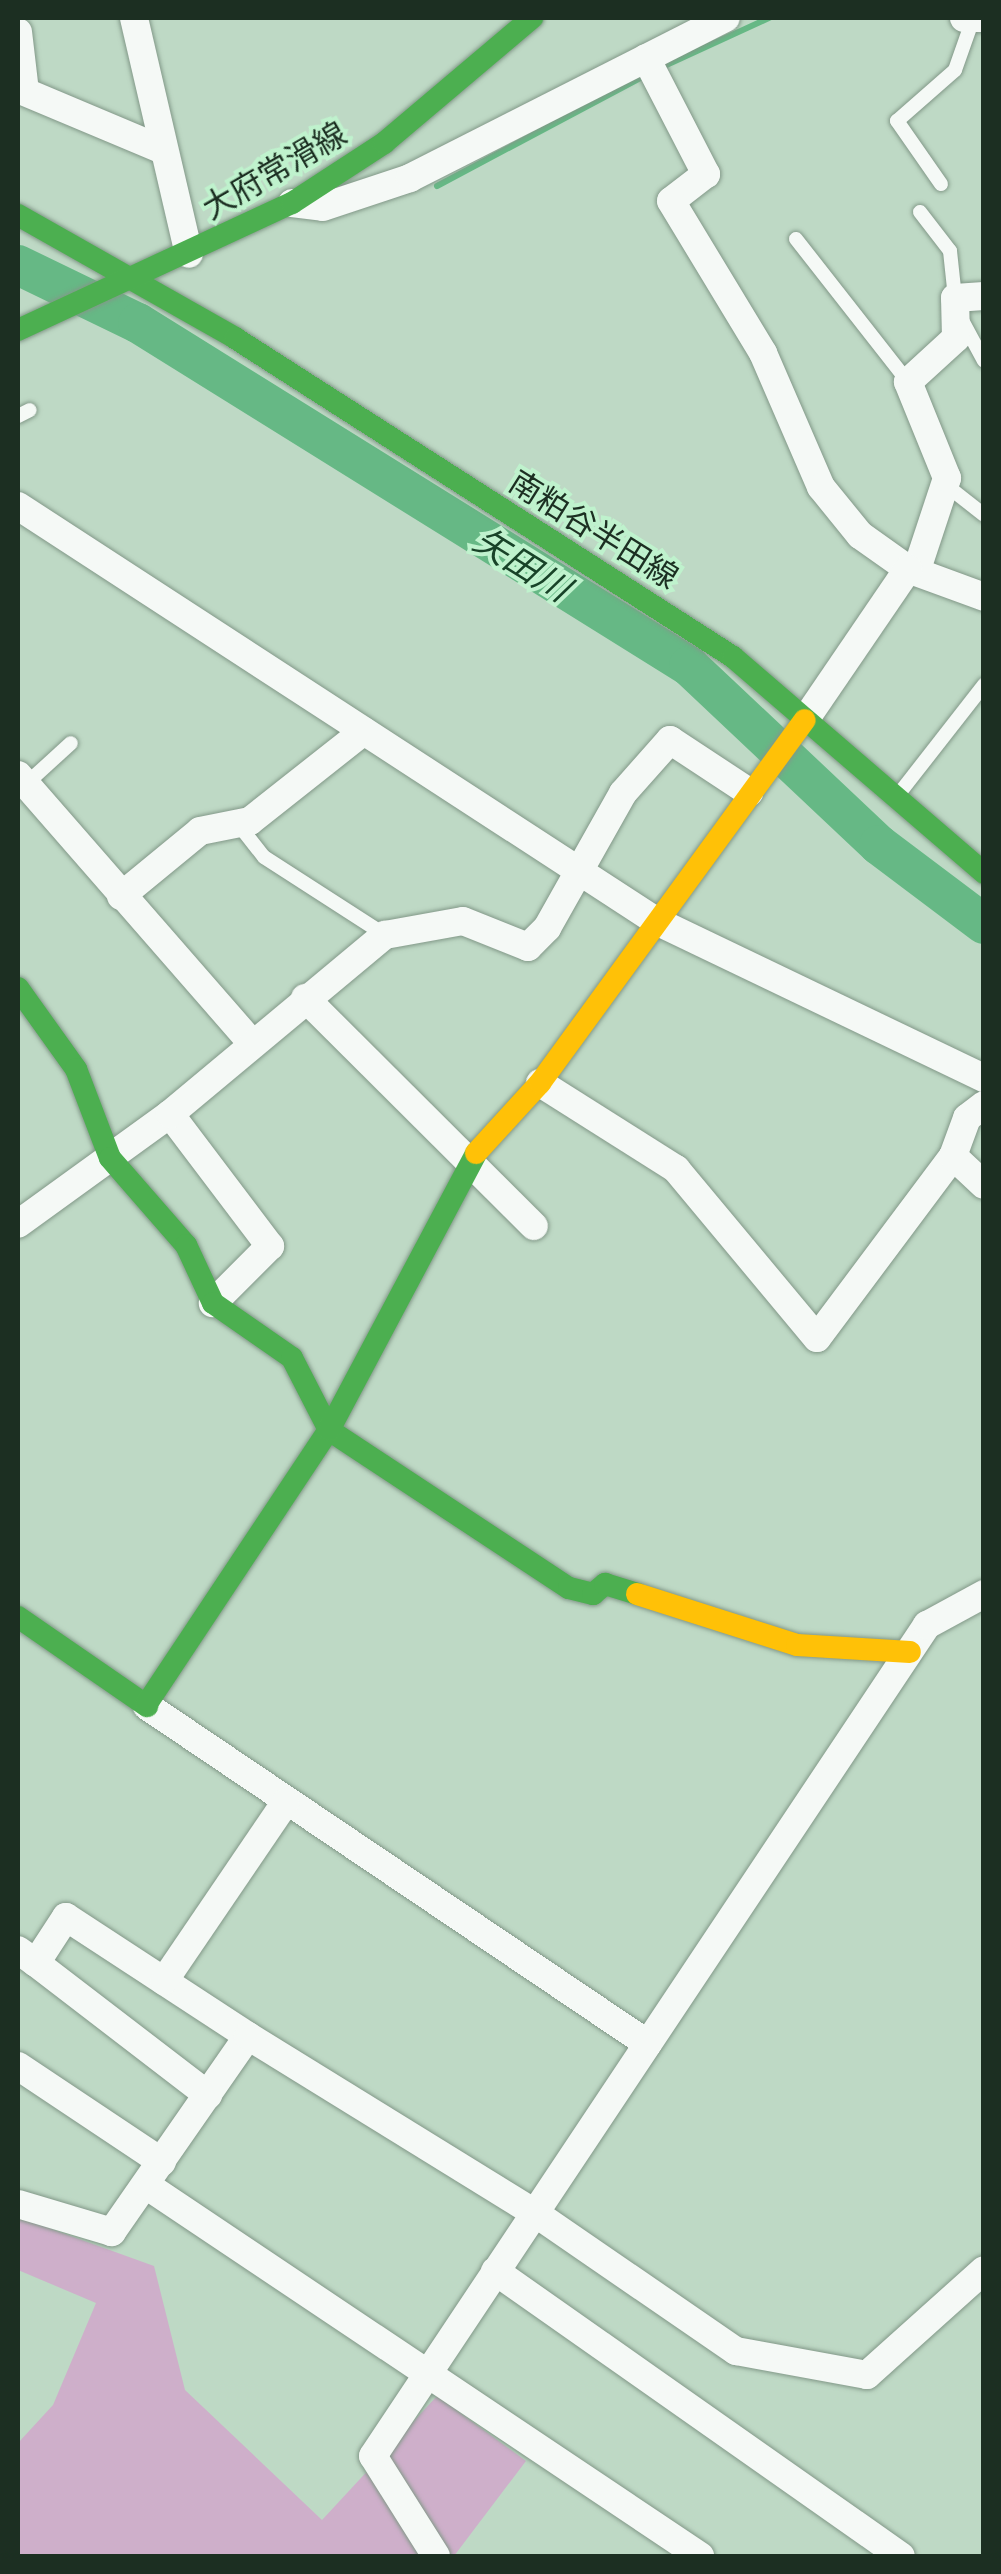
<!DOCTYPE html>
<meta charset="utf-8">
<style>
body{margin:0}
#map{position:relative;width:1001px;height:2574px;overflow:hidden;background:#bed9c5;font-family:Lato,"Noto Sans JP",sans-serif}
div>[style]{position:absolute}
.green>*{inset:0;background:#ceafca}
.stream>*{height:6px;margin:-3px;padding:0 3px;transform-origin:3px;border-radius:3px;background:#66b885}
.river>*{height:40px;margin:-20px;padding:0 20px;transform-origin:20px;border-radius:20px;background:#66b885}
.roads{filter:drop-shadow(0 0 2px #829888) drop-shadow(0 0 2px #829888)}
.lane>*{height:14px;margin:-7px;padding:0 7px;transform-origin:7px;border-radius:7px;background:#f5f9f6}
.street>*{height:28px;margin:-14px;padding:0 14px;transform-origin:14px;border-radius:14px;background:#f5f9f6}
.fast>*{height:22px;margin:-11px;padding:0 11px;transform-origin:11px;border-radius:11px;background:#4caf50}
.slow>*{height:22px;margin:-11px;padding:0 11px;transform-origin:11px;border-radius:11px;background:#ffc107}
span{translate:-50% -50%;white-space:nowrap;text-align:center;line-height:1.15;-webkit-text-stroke:8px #bff2cd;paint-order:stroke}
.street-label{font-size:32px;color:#1c2f22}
.water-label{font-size:35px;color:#184328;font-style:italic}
.frame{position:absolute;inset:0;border:20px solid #1c2f22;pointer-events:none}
</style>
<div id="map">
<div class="green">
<div style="clip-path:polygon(18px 2217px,154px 2266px,185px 2390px,322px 2520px,437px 2396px,526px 2461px,454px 2556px,18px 2556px,18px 2443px,53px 2405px,96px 2303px,18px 2270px)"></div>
</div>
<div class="stream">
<div style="left:662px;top:67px;width:118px;rotate:-24.6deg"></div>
<div style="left:437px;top:186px;width:237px;rotate:-28deg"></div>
</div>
<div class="river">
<div style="left:18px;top:265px;width:133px;rotate:25.8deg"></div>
<div style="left:138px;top:323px;width:649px;rotate:31.9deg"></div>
<div style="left:689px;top:666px;width:261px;rotate:43.3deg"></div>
<div style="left:879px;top:845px;width:131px;rotate:37deg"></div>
</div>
<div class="roads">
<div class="lane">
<div style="left:941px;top:184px;width:77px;rotate:-124.9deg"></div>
<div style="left:897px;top:121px;width:77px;rotate:-41.3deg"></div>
<div style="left:955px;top:70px;width:54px;rotate:-70.6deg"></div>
<div style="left:920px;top:212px;width:49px;rotate:52.4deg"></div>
<div style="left:950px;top:251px;width:47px;rotate:83.9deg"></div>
<div style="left:796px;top:239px;width:182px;rotate:51.9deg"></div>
<div style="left:963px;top:322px;width:44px;rotate:61.7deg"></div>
<div style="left:18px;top:416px;width:13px;rotate:-27deg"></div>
<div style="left:946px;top:485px;width:48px;rotate:38.3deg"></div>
<div style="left:25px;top:785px;width:62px;rotate:-42.4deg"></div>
<div style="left:898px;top:795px;width:140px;rotate:-52deg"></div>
<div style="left:238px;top:824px;width:42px;rotate:51.8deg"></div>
<div style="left:264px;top:857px;width:144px;rotate:32.8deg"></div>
</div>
<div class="street">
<div style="left:134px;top:18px;width:242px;rotate:76.9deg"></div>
<div style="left:964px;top:18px;width:19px"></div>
<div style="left:18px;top:32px;width:60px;rotate:83.3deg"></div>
<div style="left:25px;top:92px;width:150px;rotate:22.8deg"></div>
<div style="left:646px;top:58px;width:131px;rotate:62.7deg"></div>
<div style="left:706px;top:174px;width:44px;rotate:142.4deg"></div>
<div style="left:671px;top:201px;width:178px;rotate:58.8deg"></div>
<div style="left:763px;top:353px;width:146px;rotate:66.6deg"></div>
<div style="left:821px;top:487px;width:62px;rotate:50.9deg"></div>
<div style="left:860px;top:535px;width:59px;rotate:35.3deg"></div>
<div style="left:908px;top:569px;width:81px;rotate:20.2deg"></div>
<div style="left:292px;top:203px;width:31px;rotate:7deg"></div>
<div style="left:323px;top:207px;width:92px;rotate:-18.4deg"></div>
<div style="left:410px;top:178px;width:354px;rotate:-26.9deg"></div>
<div style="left:18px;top:506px;width:761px;rotate:33.04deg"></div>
<div style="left:656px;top:921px;width:364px;rotate:25.6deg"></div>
<div style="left:916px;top:572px;width:99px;rotate:-71.7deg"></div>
<div style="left:947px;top:478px;width:104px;rotate:-112.1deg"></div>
<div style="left:908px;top:382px;width:65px;rotate:-42.5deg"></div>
<div style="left:956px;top:338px;width:40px;rotate:-91.4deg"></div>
<div style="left:955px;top:298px;width:29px;rotate:-4deg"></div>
<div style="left:805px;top:720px;width:183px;rotate:-55.7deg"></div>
<div style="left:18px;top:775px;width:356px;rotate:48.9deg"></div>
<div style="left:121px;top:896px;width:102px;rotate:-39.4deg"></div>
<div style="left:200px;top:831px;width:51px;rotate:-11.3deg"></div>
<div style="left:250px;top:821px;width:145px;rotate:-38.3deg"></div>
<div style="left:305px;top:998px;width:323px;rotate:44.9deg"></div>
<div style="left:540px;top:1083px;width:161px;rotate:32.3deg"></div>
<div style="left:676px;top:1169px;width:220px;rotate:50.2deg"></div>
<div style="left:817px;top:1338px;width:227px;rotate:-53.2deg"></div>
<div style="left:984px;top:1105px;width:21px;rotate:143deg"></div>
<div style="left:967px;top:1118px;width:40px;rotate:110.2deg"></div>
<div style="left:953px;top:1156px;width:42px;rotate:43.1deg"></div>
<div style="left:170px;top:1114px;width:166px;rotate:52.9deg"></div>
<div style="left:270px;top:1246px;width:81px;rotate:135deg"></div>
<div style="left:18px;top:1224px;width:188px;rotate:-35.9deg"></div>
<div style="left:170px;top:1114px;width:280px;rotate:-39.8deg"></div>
<div style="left:385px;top:935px;width:79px;rotate:-10.2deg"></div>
<div style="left:463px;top:921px;width:70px;rotate:21.8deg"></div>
<div style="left:528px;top:947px;width:27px;rotate:-45deg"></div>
<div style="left:547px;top:928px;width:155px;rotate:-60.6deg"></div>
<div style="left:623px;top:793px;width:71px;rotate:-48.4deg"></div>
<div style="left:670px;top:740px;width:95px;rotate:33.4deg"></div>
<div style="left:147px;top:1706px;width:604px;rotate:34.01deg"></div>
<div style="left:18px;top:1950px;width:22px;rotate:36deg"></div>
<div style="left:36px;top:1963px;width:55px;rotate:-56.9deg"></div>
<div style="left:66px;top:1917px;width:217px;rotate:33.2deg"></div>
<div style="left:248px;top:2036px;width:239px;rotate:124.8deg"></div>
<div style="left:112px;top:2232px;width:98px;rotate:-163.4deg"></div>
<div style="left:36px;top:1963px;width:217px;rotate:37.5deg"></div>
<div style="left:164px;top:1981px;width:215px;rotate:-55.8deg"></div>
<div style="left:248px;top:2036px;width:337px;rotate:31.7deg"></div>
<div style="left:535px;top:2213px;width:244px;rotate:34.5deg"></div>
<div style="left:736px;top:2351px;width:133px;rotate:10.4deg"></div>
<div style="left:867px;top:2375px;width:157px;rotate:-41.9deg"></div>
<div style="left:18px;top:2066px;width:173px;rotate:33.7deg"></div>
<div style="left:146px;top:2185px;width:667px;rotate:33.81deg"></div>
<div style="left:495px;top:2271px;width:496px;rotate:35.1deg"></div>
<div style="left:436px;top:2556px;width:118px;rotate:-122.2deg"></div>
<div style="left:373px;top:2456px;width:999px;rotate:-56.31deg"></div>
<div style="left:927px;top:1625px;width:65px;rotate:-28.5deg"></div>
</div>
<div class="fast">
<div style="left:18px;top:215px;width:249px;rotate:29.5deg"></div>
<div style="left:235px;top:338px;width:591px;rotate:32.64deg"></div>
<div style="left:733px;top:657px;width:331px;rotate:40.7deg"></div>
<div style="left:18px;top:330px;width:302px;rotate:-24.9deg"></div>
<div style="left:292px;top:203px;width:110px;rotate:-33.1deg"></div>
<div style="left:384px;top:143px;width:194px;rotate:-40.2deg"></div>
<div style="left:18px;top:988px;width:100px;rotate:54.4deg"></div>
<div style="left:76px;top:1069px;width:95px;rotate:69.1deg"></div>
<div style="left:110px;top:1158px;width:116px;rotate:48.9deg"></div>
<div style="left:186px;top:1245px;width:64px;rotate:65deg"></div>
<div style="left:213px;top:1303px;width:96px;rotate:34.8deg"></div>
<div style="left:292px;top:1358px;width:81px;rotate:62.8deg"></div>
<div style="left:329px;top:1430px;width:287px;rotate:33.4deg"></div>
<div style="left:569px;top:1588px;width:25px;rotate:14deg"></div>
<div style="left:593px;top:1594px;width:16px;rotate:-40deg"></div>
<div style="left:605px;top:1584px;width:34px;rotate:17deg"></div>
<div style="left:18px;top:1617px;width:157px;rotate:34.6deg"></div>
<div style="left:146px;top:1705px;width:330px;rotate:-56.4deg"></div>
<div style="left:329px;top:1430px;width:314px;rotate:-62deg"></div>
</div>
<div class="slow">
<div style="left:476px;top:1153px;width:95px;rotate:-47.6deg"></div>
<div style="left:540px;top:1083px;width:449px;rotate:-53.9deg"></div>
<div style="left:637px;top:1594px;width:168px;rotate:17.7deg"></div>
<div style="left:797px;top:1645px;width:113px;rotate:3.5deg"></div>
</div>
</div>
<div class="street-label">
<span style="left:274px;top:170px;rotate:-30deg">大府常滑線</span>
<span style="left:594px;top:529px;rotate:32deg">南粕谷半田線</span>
</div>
<div class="water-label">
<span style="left:523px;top:563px;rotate:32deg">矢田川</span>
</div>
<div class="frame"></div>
</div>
